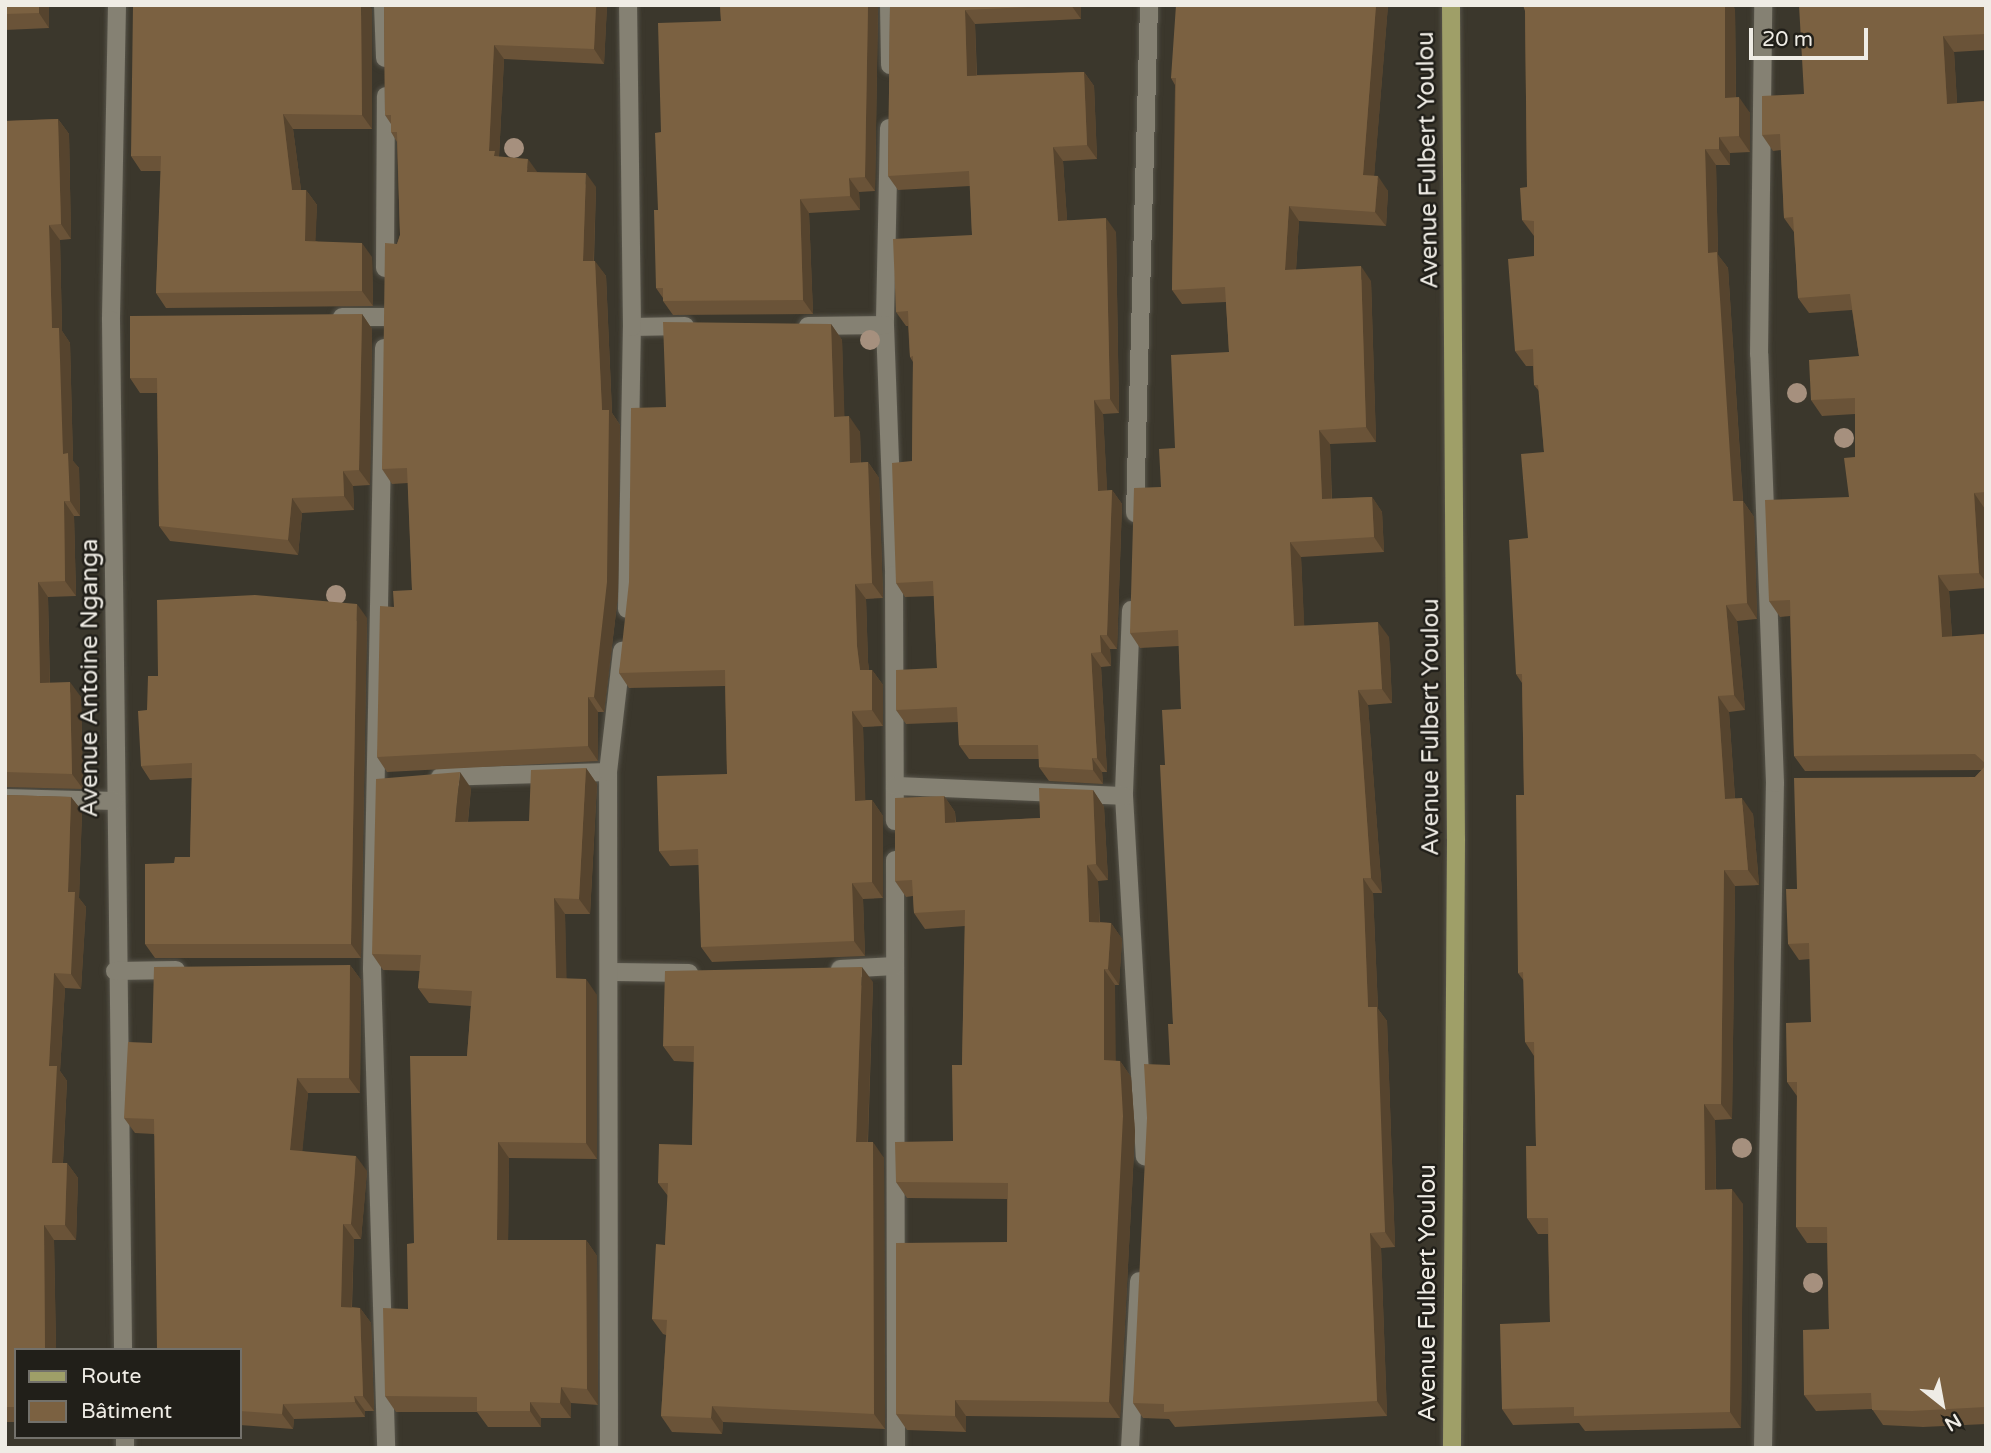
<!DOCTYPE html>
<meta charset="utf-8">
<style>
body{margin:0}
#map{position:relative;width:1991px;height:1453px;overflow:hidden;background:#3b372c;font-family:"Varela Round",sans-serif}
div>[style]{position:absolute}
.roads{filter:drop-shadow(0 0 2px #57544a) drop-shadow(0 0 2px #57544a)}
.minor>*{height:18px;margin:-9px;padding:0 9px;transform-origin:9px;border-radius:9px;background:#858173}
.major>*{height:18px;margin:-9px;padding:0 9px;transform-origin:9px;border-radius:9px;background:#9f9f68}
.trees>*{width:20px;height:20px;margin:-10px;border-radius:50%;background:#a6907e}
.wall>*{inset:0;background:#6a5338}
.shaded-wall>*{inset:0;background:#56442e}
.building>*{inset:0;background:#7b6141}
span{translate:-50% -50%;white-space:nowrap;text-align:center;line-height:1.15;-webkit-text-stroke:5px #211f19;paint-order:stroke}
.street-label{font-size:24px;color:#efece5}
.frame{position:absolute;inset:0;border:7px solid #efece5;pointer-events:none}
.legend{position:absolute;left:14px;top:1348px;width:228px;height:91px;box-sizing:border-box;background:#211f19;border:2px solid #73716b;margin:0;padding:9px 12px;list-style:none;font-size:21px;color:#efece5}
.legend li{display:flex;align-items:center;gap:14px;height:35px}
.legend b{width:35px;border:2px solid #73716b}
.north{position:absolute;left:1907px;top:1369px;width:70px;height:70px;-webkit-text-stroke:5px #211f19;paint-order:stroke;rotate:149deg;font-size:19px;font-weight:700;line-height:28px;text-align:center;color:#efece5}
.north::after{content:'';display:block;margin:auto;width:24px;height:32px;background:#efece5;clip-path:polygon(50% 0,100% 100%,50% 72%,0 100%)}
.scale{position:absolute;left:1749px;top:28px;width:119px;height:32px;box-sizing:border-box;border:4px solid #efece5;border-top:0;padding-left:9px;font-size:21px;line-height:24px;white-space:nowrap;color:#efece5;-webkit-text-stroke:5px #211f19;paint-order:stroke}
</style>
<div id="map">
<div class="roads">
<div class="minor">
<div style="left:117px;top:5px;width:315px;rotate:91.1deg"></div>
<div style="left:111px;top:320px;width:1030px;rotate:89.33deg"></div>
<div style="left:383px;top:5px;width:53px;rotate:87.8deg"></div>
<div style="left:889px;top:5px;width:60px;rotate:89deg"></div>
<div style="left:889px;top:128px;width:197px;rotate:91.2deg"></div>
<div style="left:885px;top:325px;width:250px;rotate:87.9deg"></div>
<div style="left:894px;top:575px;width:246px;rotate:89.8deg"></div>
<div style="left:385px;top:268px;width:172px;rotate:-89.7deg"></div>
<div style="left:342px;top:317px;width:42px"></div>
<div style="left:808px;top:326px;width:77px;rotate:-0.7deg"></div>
<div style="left:632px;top:327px;width:53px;rotate:-1.1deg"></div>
<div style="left:384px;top:348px;width:621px;rotate:91.11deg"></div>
<div style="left:372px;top:969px;width:479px;rotate:88.3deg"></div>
<div style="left:1135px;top:513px;width:508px;rotate:-88.42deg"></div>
<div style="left:627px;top:609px;width:282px;rotate:-89deg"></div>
<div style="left:632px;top:327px;width:322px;rotate:-90.7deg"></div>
<div style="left:1131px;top:610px;width:186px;rotate:92.2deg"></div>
<div style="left:1124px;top:796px;width:361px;rotate:86.7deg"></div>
<div style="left:440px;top:777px;width:168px;rotate:-1.7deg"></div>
<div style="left:895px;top:786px;width:229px;rotate:2.5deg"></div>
<div style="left:5px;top:798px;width:110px;rotate:1.6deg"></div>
<div style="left:895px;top:860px;width:588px;rotate:89.9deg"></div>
<div style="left:840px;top:969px;width:55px;rotate:-3.1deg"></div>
<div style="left:115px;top:971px;width:61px;rotate:-0.9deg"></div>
<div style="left:611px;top:972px;width:78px;rotate:0.7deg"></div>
<div style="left:125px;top:1437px;width:11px;rotate:90deg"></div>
<div style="left:609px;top:1448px;width:676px;rotate:-90.08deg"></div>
<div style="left:608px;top:772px;width:122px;rotate:-83.4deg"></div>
<div style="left:1130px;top:1448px;width:167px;rotate:-86.9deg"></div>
<div style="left:1763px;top:1448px;width:665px;rotate:-88.97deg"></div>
<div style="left:1775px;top:783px;width:429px;rotate:-92.1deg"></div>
<div style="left:1759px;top:354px;width:349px;rotate:-89.3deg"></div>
</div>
<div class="major">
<div style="left:1451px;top:5px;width:834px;rotate:89.66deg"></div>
<div style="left:1456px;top:839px;width:609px;rotate:90.38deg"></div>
</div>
</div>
<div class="trees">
<div style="left:514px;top:148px"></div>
<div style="left:870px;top:340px"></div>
<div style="left:1797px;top:393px"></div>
<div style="left:1844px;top:438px"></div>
<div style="left:336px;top:595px"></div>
<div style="left:1742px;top:1148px"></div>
<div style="left:1813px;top:1283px"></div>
</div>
<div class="wall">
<div style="clip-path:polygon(5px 5px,49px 5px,49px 28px,5px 30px)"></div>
<div style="clip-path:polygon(384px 5px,607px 5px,604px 64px,504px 59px,499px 157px,537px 172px,596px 187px,594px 261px,606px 276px,612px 413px,620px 425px,618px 596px,604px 712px,598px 712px,598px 761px,387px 772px,377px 757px,394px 607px,412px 590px,408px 483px,392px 484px,382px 469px,397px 244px,400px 235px,397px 142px,391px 132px,391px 124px,385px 115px)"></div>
<div style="clip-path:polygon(720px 5px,878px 5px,875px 191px,859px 192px,860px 210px,809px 213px,813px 314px,673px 315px,663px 301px,663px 298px,656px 288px,661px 132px,721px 21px)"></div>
<div style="clip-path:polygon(890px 5px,1081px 5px,1081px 19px,975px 24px,977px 75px,1084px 72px,1094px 86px,1097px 159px,1063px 161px,1067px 220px,1116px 232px,1119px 413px,1103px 414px,1107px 491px,1112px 490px,1122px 504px,1117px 649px,1110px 649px,1111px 666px,1101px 667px,1107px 772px,1102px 772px,1103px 784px,1049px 781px,1039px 767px,1039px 759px,969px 759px,959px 745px,958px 722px,906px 724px,896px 710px,937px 668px,934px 596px,905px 597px,896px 583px,912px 461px,913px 362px,910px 357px,908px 326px,906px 326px,896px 312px,972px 235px,970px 186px,898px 190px,888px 176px)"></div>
<div style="clip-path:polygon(1227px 5px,1388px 5px,1374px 176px,1388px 191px,1386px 226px,1299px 221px,1296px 270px,1371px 281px,1376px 442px,1330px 444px,1332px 499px,1372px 497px,1382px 512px,1384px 552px,1301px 557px,1304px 626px,1389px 637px,1392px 703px,1368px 705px,1382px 893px,1373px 893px,1378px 1009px,1387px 1021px,1395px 1247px,1381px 1248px,1387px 1416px,1175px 1427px,1169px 1419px,1143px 1418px,1133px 1403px,1170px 1065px,1173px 1024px,1165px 765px,1181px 709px,1179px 646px,1140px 648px,1130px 633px,1161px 487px,1175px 448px,1229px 352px,1226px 302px,1182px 304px,1172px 290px,1175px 85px,1171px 78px,1227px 7px)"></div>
<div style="clip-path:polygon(1986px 5px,1986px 50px,1954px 52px,1957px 103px,1986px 101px,1986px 588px,1949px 591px,1952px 637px,1986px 634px,1986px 1424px,1923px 1427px,1883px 1425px,1872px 1409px,1816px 1411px,1804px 1395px,1829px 1329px,1827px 1243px,1807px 1243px,1796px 1227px,1797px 1096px,1787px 1082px,1811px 1022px,1810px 959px,1799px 960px,1788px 944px,1797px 889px,1975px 777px,1982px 770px,1805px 771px,1794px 756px,1790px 616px,1780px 617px,1769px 601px,1849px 497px,1855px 457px,1855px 414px,1822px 416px,1811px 400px,1859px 356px,1852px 310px,1809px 313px,1798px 298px,1794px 232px,1784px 218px,1781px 150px,1773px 151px,1762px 135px,1804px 94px)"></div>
<div style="clip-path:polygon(372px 9px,372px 129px,293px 129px,301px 190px,306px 190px,317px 205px,315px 241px,372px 257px,373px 306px,166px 308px,156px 293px,161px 171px,141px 171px,131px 156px)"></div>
<div style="clip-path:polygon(1735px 9px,1736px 97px,1750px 113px,1750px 152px,1730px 153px,1730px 165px,1716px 165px,1718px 255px,1728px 268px,1743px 501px,1754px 517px,1757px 619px,1737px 621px,1745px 710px,1729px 712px,1735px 798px,1753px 814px,1759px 885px,1735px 886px,1732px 1119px,1715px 1120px,1716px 1189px,1743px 1204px,1741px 1428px,1585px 1431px,1579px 1423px,1513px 1425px,1502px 1409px,1550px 1322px,1548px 1234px,1538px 1234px,1527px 1218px,1536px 1146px,1534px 1056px,1525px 1042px,1524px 981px,1518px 973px,1524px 795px,1522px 683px,1516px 674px,1528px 538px,1544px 452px,1539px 391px,1534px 385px,1533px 366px,1526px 366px,1515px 351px,1534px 256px,1534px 236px,1522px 220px,1527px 187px,1525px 11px)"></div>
<div style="clip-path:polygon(58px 119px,69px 134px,71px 239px,60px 240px,62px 331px,70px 343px,73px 461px,79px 468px,80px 516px,74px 516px,76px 596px,48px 597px,50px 683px,81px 697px,83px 789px,5px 787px,5px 121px)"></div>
<div style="clip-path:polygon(362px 314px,372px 329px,370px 485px,353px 486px,354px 510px,302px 513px,298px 555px,170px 541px,159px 526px,157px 393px,140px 393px,130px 378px)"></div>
<div style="clip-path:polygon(831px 324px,842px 340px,844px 416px,860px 432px,861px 463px,868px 462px,879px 478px,883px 598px,866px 599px,868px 662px,869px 670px,872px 670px,883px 685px,883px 726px,863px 727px,865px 800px,872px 800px,883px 816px,883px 898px,863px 899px,865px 956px,712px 962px,701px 947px,699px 865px,670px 866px,659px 851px,727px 774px,725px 686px,629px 688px,619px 673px,666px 407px)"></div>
<div style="clip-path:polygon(367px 618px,361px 958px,155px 958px,145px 944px,174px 863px,190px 857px,192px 778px,150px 780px,141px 766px,147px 710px,158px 676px)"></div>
<div style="clip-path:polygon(586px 768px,597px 784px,590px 914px,565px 914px,566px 978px,597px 995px,597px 1159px,509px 1158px,508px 1240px,586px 1240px,597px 1256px,598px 1405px,571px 1403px,571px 1418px,541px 1418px,541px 1427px,488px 1427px,477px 1412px,396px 1412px,385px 1396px,408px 1309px,414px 1243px,467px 1056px,471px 1006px,429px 1003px,418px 988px,420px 971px,383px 970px,372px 954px,471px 788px,468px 822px,529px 821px)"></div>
<div style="clip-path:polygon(1093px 790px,1104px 807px,1108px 880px,1098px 881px,1100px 922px,1111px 923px,1122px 939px,1119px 985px,1115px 985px,1115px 1061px,1120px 1061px,1131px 1077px,1135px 1132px,1120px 1418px,966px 1416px,966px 1432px,907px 1430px,896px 1414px,1007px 1242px,1007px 1199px,907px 1198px,896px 1182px,953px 1141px,962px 1065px,965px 926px,925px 929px,914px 913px,913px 896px,906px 897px,895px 881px,944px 796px,955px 812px,956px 822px,1040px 818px)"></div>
<div style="clip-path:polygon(5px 795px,71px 797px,82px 811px,79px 898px,86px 907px,81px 989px,65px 988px,60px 1071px,67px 1081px,63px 1163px,67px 1163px,78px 1178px,76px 1240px,54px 1240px,56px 1350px,16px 1350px,16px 1422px,5px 1422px)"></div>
<div style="clip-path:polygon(350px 965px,361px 980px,360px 1093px,308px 1093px,302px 1151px,367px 1171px,361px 1239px,354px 1239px,352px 1307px,360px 1308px,371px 1323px,374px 1411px,365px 1411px,365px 1417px,294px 1419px,293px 1429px,240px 1425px,240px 1350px,154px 1134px,135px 1133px,124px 1118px,152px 1043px)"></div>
<div style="clip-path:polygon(873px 982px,868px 1142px,884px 1158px,885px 1429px,723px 1422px,722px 1434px,672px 1432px,661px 1416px,666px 1335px,663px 1334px,652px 1319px,665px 1245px,668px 1196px,658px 1183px,692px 1145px,694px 1062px,674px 1061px,663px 1046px)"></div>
</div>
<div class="shaded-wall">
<div style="clip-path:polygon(39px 5px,49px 5px,49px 28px,39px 13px)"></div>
<div style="clip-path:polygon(361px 5px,369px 5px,372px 9px,372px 129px,362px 115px)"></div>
<div style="clip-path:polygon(596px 5px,607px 5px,604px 64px,594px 49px)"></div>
<div style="clip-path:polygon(868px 5px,878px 5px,875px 191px,865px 177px)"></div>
<div style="clip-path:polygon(1071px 5px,1081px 5px,1081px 19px)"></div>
<div style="clip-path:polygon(1376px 5px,1388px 5px,1373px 190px,1363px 175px)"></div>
<div style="clip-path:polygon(1725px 5px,1733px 5px,1735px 9px,1736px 113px,1725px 98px)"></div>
<div style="clip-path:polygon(965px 10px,975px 24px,977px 90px,967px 76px)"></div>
<div style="clip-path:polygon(1943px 36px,1954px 52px,1958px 120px,1947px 104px)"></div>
<div style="clip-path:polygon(494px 45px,504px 59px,499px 157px,505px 166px,489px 151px)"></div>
<div style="clip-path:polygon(1084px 72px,1094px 86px,1097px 159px,1087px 145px)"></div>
<div style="clip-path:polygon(1739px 97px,1750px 113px,1750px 152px,1739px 136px)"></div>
<div style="clip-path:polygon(283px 114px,293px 129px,303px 205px,292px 190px)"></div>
<div style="clip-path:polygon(58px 119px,69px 134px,71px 239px,61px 224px)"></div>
<div style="clip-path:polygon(1719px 137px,1730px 153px,1730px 165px,1719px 149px)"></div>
<div style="clip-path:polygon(1053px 147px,1063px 161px,1068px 235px,1058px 221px)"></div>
<div style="clip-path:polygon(1705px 149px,1716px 165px,1718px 255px,1728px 268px,1743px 503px,1743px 501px,1754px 517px,1757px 619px,1747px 603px,1733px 501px,1708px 253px)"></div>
<div style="clip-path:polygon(528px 159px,538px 173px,527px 172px)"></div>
<div style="clip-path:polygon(586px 173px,596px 187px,593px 276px,583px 261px)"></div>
<div style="clip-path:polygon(1378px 176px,1388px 191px,1386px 226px,1375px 212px)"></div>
<div style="clip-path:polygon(849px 178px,859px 192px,860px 210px,850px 196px)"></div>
<div style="clip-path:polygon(306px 190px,317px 205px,315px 255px,305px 241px)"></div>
<div style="clip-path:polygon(800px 199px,809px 213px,813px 314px,803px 300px)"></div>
<div style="clip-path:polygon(1289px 206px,1299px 221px,1295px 285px,1285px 270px)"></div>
<div style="clip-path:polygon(1106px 218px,1116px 232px,1119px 413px,1110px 399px)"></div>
<div style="clip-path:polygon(49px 225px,60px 240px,62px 331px,70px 343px,73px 461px,79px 468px,80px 516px,70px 501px,63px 454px,52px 328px)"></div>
<div style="clip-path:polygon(362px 243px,372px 257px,373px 306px,362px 291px)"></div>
<div style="clip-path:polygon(595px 261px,606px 276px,612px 413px,620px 425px,618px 596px,604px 712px,594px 697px,602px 410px)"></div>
<div style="clip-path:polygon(1361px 266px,1371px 281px,1376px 442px,1366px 427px)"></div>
<div style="clip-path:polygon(362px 314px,372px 329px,370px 485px,359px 470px)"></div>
<div style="clip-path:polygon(831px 324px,842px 340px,845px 432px,834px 417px)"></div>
<div style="clip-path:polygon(1094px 400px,1103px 414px,1108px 505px,1098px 491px)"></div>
<div style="clip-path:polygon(849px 416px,860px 432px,861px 479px,850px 463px)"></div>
<div style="clip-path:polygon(1319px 430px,1330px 444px,1332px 514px,1322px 499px)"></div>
<div style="clip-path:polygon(868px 462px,879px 478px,883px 598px,872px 583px)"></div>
<div style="clip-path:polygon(343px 471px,353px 486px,354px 510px,344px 496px)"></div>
<div style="clip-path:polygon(1112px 490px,1122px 504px,1117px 649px,1107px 635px)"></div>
<div style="clip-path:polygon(1974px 493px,1985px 509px,1986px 582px,1979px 573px)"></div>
<div style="clip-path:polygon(1372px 497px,1382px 512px,1384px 552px,1374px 537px)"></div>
<div style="clip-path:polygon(292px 498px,302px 513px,298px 555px,288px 540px)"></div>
<div style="clip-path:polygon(64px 501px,74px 516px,76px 596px,65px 581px)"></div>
<div style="clip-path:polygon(1290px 542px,1301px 557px,1305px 641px,1294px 626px)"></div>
<div style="clip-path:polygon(1938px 575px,1949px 591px,1953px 653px,1942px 637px)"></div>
<div style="clip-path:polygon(38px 582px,48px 597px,50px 698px,40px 683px)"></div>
<div style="clip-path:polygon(855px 584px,866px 599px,868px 662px,871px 686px,860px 670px,857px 646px)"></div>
<div style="clip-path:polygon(357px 604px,367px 618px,361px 958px,351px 944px)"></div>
<div style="clip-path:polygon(1726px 605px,1737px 621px,1745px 710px,1734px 695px)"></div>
<div style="clip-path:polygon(1378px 622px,1389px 637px,1392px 703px,1382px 689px)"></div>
<div style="clip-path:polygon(1100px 635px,1110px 649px,1111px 666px,1101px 652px)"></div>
<div style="clip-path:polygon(1091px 653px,1101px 667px,1107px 772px,1097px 758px)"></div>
<div style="clip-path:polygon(872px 670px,883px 685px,883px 726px,872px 710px)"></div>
<div style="clip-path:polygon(70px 682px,81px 697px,83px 789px,72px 774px)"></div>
<div style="clip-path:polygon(1358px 690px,1368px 705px,1382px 893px,1371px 878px)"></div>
<div style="clip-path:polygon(1718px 696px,1729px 712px,1736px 814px,1725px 799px)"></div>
<div style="clip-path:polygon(588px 697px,598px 712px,598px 761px,588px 746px)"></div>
<div style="clip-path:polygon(852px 711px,863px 727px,866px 817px,855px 801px)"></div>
<div style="clip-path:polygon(1092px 758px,1102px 772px,1103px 784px,1093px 770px)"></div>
<div style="clip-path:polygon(586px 768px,597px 784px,590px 914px,579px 899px)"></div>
<div style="clip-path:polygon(460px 772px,471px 788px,466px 838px,455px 822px)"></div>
<div style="clip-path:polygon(1093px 790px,1104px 807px,1108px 880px,1096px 864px)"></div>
<div style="clip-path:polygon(944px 796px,955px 812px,956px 839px,945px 823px)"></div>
<div style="clip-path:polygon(71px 797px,82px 811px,79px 898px,86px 907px,81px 989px,71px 974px,68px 892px)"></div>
<div style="clip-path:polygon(1742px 798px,1753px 814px,1759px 885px,1748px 870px)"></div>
<div style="clip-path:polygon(872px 800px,883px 816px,883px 898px,872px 882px)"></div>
<div style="clip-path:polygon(1087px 865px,1098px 881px,1100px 938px,1089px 922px)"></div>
<div style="clip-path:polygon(1724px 870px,1735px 886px,1732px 1119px,1721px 1104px)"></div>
<div style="clip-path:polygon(1363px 878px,1373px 893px,1378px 1009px,1387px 1021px,1395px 1247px,1385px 1232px,1368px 1007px)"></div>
<div style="clip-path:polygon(852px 883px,863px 899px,865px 956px,854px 941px)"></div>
<div style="clip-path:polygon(554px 898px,565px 914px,567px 993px,556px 978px)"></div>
<div style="clip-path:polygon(1111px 923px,1122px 939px,1119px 985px,1108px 969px)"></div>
<div style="clip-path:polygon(350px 965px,361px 980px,360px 1093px,349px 1078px)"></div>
<div style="clip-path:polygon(862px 967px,873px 982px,867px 1158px,856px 1142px)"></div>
<div style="clip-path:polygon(1104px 969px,1115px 985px,1116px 1076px,1104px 1060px)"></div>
<div style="clip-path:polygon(54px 973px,65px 988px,60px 1071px,67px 1081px,62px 1178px,52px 1163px,49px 1066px)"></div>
<div style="clip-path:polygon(586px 979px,597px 995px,597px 1159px,586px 1143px)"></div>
<div style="clip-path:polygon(1120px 1061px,1131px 1077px,1135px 1132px,1120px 1418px,1109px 1402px)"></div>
<div style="clip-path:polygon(297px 1078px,308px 1093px,301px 1166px,290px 1150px)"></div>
<div style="clip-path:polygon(1704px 1104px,1715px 1120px,1716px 1205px,1705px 1190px)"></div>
<div style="clip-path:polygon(498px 1142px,509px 1158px,508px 1255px,497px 1240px)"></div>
<div style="clip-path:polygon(873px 1142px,884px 1158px,885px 1429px,874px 1414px)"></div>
<div style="clip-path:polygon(356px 1156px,367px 1171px,361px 1239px,351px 1224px)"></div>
<div style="clip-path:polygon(67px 1163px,78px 1178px,76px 1240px,65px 1225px)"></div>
<div style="clip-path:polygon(1732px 1189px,1743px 1204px,1741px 1428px,1730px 1412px)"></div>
<div style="clip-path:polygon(343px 1224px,354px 1239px,351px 1322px,341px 1307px)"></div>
<div style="clip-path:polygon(44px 1225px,54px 1240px,56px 1350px,45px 1350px)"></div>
<div style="clip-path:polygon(1370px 1233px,1381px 1248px,1387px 1416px,1377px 1401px)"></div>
<div style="clip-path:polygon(586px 1240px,597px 1256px,598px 1405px,587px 1389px)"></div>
<div style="clip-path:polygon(360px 1308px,371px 1323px,374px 1411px,363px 1396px)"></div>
<div style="clip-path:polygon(561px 1387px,571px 1403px,571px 1418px,560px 1403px)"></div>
<div style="clip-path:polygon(354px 1396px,365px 1411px,365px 1417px,355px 1402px)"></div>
<div style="clip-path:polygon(955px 1400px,966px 1416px,966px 1432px,955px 1416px)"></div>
<div style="clip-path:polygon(530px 1402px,541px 1418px,541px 1427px,530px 1411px)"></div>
<div style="clip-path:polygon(283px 1404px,294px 1419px,293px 1429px,282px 1414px)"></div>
<div style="clip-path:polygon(712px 1406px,723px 1422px,722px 1434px,711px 1418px)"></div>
</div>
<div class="building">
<div style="clip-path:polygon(5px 5px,39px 5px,39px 13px,5px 14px)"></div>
<div style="clip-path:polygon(133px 5px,361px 5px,362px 115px,283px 114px,292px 190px,306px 190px,305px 241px,362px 243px,362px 291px,156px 293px,161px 156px,131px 156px)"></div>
<div style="clip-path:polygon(384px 5px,596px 5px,594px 49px,494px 45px,489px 151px,495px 151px,494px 156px,528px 159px,527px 172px,586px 173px,583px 261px,595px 261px,602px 410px,609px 410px,607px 582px,594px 697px,588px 697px,588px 746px,377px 757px,380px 606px,394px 607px,393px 591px,412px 590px,407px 468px,382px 469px,385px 243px,397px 244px,400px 235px,397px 132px,391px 132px,391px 115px,385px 115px)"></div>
<div style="clip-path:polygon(720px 5px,868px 5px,865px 177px,849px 178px,850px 196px,800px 199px,803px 300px,663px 301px,663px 288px,656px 288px,654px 210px,658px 210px,655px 133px,661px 132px,658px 23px,721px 21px)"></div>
<div style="clip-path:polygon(890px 5px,1071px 5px,965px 10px,967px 76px,1084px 72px,1087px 145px,1053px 147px,1058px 221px,1106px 218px,1110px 399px,1094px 400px,1098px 491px,1112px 490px,1107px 635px,1100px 635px,1101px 652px,1091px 653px,1097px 758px,1092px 758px,1093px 770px,1039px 767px,1038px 745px,959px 745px,957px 707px,896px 710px,896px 670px,937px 668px,933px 581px,896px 583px,892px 463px,912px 461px,913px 356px,910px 357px,908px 311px,896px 312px,893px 239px,972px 235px,969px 171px,888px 176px)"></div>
<div style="clip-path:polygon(1176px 5px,1227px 7px,1227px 5px,1376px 5px,1363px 175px,1378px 176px,1375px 212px,1289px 206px,1285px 270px,1361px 266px,1366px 427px,1319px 430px,1322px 499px,1372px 497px,1374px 537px,1290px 542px,1294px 626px,1378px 622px,1382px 689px,1358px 690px,1371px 878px,1363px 878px,1368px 1007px,1377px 1007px,1385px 1232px,1370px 1233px,1377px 1401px,1164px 1412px,1164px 1404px,1133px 1403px,1147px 1118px,1144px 1064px,1170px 1065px,1168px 1024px,1173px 1024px,1160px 765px,1165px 765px,1162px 710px,1181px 709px,1178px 630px,1130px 633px,1134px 488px,1161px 487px,1159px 449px,1175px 448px,1171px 355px,1229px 352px,1225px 287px,1172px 290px,1176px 78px,1171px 78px)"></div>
<div style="clip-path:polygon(1523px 5px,1725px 5px,1725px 98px,1739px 97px,1739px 136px,1719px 137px,1719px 149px,1705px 149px,1708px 253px,1717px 252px,1733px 501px,1743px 501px,1747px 603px,1726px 605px,1734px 695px,1718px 696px,1725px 799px,1742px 798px,1748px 870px,1724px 870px,1721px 1104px,1704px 1104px,1705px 1190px,1732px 1189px,1730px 1412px,1574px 1416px,1574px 1407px,1502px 1409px,1500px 1324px,1550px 1322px,1548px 1218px,1527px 1218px,1526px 1146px,1536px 1146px,1534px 1042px,1525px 1042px,1523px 972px,1518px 973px,1516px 795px,1524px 795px,1522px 674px,1516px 674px,1509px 540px,1528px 538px,1521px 454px,1544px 452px,1538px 385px,1534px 385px,1533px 349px,1515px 351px,1508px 259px,1534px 256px,1534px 221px,1522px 220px,1520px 188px,1527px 187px,1525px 11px)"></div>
<div style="clip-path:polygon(1799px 5px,1986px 5px,1986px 34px,1943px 36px,1947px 104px,1986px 101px,1986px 492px,1974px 493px,1979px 573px,1938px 575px,1942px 637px,1986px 634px,1986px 764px,1975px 754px,1794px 756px,1790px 600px,1769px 601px,1765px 500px,1849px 497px,1844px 458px,1855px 457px,1855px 398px,1811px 400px,1809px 360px,1859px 356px,1850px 294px,1798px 298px,1793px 217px,1784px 218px,1780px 134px,1762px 135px,1762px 96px,1804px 94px)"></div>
<div style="clip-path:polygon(58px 119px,61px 224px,49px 225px,52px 328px,59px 328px,63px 454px,68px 453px,70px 501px,64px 501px,65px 581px,38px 582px,40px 683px,70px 682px,72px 774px,5px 772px,5px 121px)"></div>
<div style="clip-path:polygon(362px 314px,359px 470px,343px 471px,344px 496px,292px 498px,288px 540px,159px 526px,157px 378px,130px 378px,130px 316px)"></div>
<div style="clip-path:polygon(663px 322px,831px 324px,834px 417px,849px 416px,850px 463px,868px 462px,872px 583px,855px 584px,857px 646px,860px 670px,872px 670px,872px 710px,852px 711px,855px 801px,872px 800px,872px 882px,852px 883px,854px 941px,701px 947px,698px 849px,659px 851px,657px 776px,727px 774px,725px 670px,619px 673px,629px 582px,631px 408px,666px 407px)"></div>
<div style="clip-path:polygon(255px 595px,357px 604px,351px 944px,145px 944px,145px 864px,174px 863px,175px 857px,190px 857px,192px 763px,141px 766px,138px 711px,147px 710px,148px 676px,158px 676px,157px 600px)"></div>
<div style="clip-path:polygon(1986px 765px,1986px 1407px,1912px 1411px,1872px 1410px,1871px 1393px,1804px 1395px,1803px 1330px,1829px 1329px,1827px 1227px,1796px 1227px,1797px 1082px,1787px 1082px,1786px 1023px,1811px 1022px,1809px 943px,1788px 944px,1786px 889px,1797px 889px,1794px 778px,1975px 777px)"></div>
<div style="clip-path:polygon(586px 768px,579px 899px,554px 898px,556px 978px,586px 979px,586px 1143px,498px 1142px,497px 1240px,586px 1240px,587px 1389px,561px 1387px,560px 1403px,530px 1402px,530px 1411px,477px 1411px,477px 1397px,385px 1396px,383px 1308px,408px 1309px,407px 1244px,414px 1243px,410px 1056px,467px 1056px,472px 991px,418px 988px,421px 955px,372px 954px,376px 779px,460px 772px,455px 822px,529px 821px,531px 770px)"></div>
<div style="clip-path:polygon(1039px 788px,1093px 790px,1096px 864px,1087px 865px,1089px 922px,1111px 923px,1108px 969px,1104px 969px,1104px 1060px,1120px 1061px,1123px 1116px,1109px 1402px,955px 1400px,955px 1416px,896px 1414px,896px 1243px,1007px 1242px,1008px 1183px,896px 1182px,895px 1142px,953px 1141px,952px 1065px,962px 1065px,965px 910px,914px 913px,912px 880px,895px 881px,895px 798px,944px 796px,945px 823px,1040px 818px)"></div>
<div style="clip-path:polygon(5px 795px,71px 797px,68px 892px,75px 892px,71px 974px,54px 973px,49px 1066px,57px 1066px,52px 1163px,67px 1163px,65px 1225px,44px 1225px,45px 1350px,16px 1350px,16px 1407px,5px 1407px)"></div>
<div style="clip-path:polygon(350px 965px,349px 1078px,297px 1078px,290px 1150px,356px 1156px,351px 1224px,343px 1224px,341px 1307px,360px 1308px,363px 1396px,354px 1396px,355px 1402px,283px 1404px,282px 1414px,240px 1411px,240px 1350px,157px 1350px,154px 1119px,124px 1118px,128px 1042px,152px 1043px,154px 967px)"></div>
<div style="clip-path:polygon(862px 967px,856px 1142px,873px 1142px,874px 1414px,712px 1406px,711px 1418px,661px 1416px,667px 1320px,652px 1319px,656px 1244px,665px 1245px,668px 1183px,658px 1183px,659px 1144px,692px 1145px,694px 1046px,663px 1046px,665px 971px)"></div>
</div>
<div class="street-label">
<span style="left:1428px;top:160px;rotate:-91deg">Avenue Fulbert Youlou</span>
<span style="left:90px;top:678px;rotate:-90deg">Avenue Antoine Nganga</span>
<span style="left:1431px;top:727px;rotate:-90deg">Avenue Fulbert Youlou</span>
<span style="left:1428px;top:1293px;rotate:-90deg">Avenue Fulbert Youlou</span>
</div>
<div class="frame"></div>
<ul class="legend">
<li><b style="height:9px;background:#9f9f68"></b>Route</li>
<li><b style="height:19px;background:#7b6141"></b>Bâtiment</li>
</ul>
<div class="north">N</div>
<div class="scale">20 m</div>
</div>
